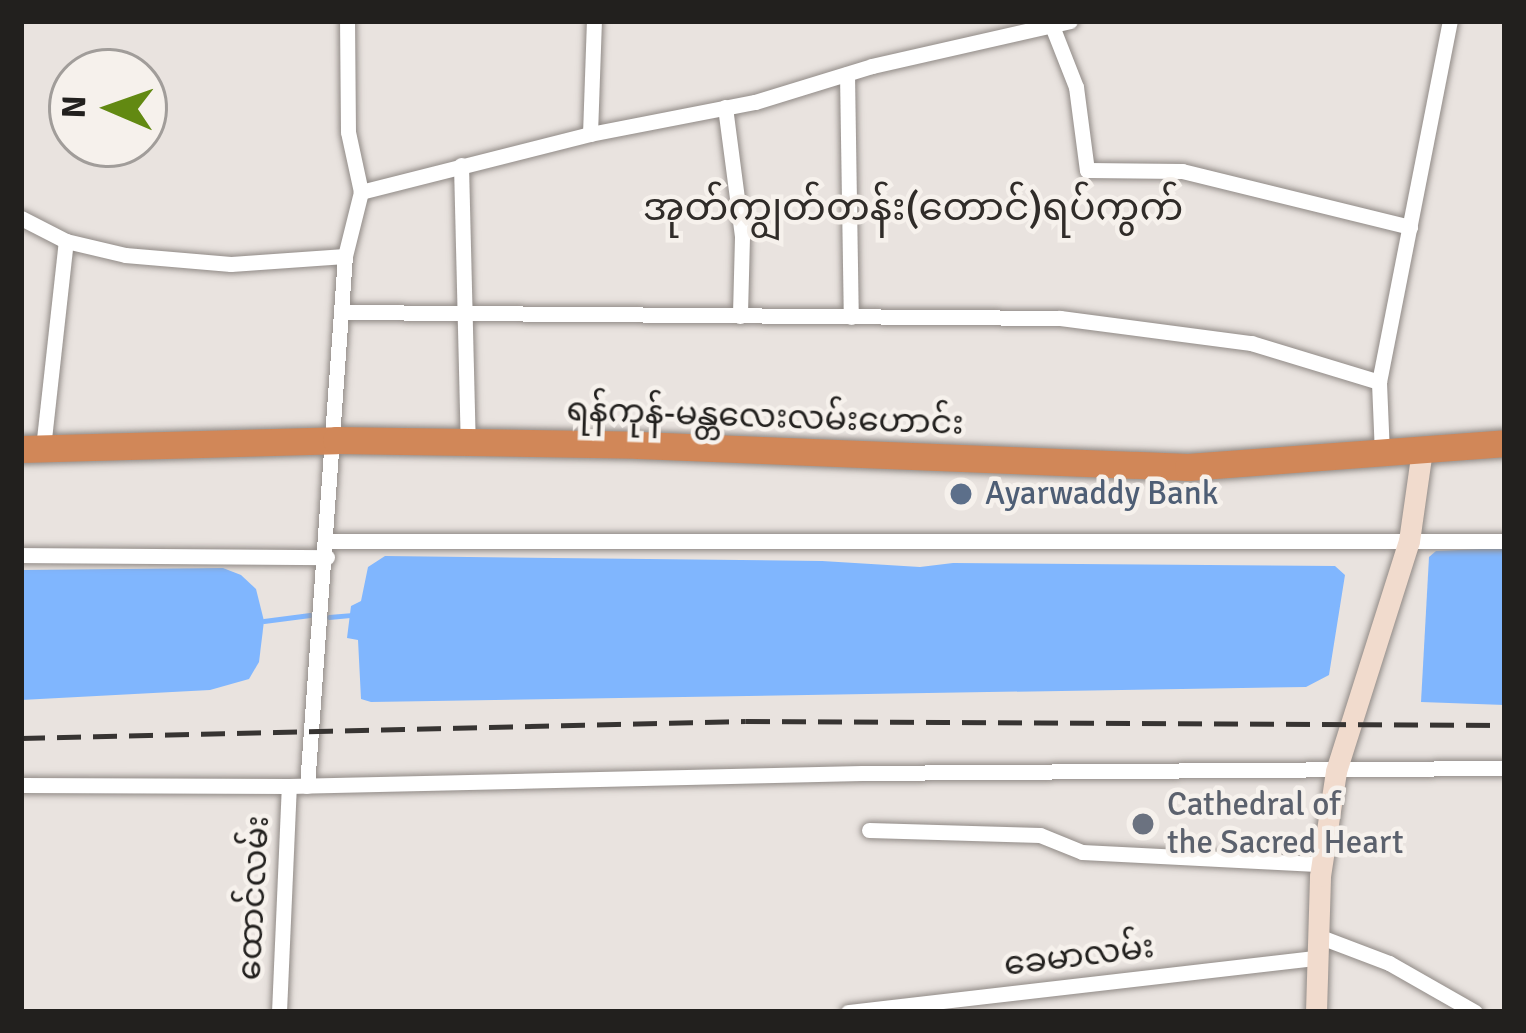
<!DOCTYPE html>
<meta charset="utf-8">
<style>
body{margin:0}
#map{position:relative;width:1526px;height:1033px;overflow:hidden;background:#e9e3df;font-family:Signika,"Noto Sans Myanmar",sans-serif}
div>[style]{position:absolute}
.water>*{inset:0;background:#80b6fe}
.stream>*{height:4.5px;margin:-2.25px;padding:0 2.25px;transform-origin:2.25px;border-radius:2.25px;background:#80b6fe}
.roads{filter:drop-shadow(0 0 3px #908a86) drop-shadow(0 0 3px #908a86)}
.street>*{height:15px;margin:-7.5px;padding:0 7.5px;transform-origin:7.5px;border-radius:7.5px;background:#fff}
.secondary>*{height:21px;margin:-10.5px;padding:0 10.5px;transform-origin:10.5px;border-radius:10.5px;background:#f1dbcd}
.highway>*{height:27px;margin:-13.5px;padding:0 13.5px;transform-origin:13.5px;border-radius:13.5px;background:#d18758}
.rail>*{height:4.5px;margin-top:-2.25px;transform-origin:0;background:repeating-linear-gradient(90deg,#373432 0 24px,transparent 0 36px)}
.dots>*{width:33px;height:33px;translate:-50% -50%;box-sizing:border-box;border:6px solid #f6f1ec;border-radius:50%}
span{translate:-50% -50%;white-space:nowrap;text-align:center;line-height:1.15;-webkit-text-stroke:9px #f6f1ec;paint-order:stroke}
.street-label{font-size:33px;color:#22201e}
.service-label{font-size:33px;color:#4e5e75}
.left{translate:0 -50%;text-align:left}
.worship-label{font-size:33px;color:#5b616d}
.quarter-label{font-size:39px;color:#302c29}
.frame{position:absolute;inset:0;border:24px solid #22201e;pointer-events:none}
.north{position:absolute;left:48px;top:48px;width:120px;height:120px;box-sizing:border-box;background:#f6f1ec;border:3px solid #a19d9a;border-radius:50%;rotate:272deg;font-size:33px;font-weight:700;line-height:48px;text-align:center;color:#22201e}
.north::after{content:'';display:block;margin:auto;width:42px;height:54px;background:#628912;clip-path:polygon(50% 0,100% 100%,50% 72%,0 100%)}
</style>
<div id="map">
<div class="water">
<div style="clip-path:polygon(1505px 548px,1505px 705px,1421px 702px,1429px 557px,1436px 551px)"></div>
<div style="clip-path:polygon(385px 556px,822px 561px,920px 567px,953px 563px,1335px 566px,1345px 575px,1329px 675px,1306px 687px,371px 702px,361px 699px,358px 640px,347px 638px,351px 606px,361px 601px,368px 567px)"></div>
<div style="clip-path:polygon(223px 568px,241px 575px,256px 589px,264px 621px,259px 662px,249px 679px,210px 690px,21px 700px,21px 570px)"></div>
</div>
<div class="stream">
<div style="left:329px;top:617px;width:21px;rotate:-5deg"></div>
<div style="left:264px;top:621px;width:46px;rotate:-7.4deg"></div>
</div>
<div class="roads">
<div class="street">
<div style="left:1052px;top:26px;width:66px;rotate:68.5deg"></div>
<div style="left:1076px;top:87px;width:84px;rotate:82.5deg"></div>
<div style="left:1087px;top:170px;width:95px;rotate:0.6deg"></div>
<div style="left:1182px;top:171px;width:235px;rotate:13.8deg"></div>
<div style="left:847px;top:74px;width:243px;rotate:89.1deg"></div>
<div style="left:725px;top:107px;width:131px;rotate:82.5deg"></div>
<div style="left:742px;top:237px;width:79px;rotate:91.5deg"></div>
<div style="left:590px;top:134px;width:113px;rotate:-88deg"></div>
<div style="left:461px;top:165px;width:278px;rotate:88.6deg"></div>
<div style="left:361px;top:192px;width:236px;rotate:-14.2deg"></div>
<div style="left:590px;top:134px;width:168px;rotate:-11deg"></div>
<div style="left:755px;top:102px;width:122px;rotate:-17.1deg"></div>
<div style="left:872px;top:66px;width:203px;rotate:-12.8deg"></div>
<div style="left:21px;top:218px;width:51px;rotate:27.1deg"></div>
<div style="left:66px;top:241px;width:61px;rotate:13.3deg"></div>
<div style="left:125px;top:255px;width:106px;rotate:4.9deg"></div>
<div style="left:231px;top:264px;width:114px;rotate:-4deg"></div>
<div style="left:342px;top:312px;width:718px;rotate:0.48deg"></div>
<div style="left:1060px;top:318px;width:193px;rotate:7.5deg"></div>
<div style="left:1251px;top:343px;width:134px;rotate:16.9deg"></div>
<div style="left:43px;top:448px;width:208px;rotate:-83.7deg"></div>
<div style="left:1382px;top:454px;width:72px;rotate:-92.4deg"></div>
<div style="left:1379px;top:382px;width:368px;rotate:-78.9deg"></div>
<div style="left:328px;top:541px;width:1177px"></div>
<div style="left:21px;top:555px;width:306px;rotate:0.4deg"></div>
<div style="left:21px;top:785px;width:268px;rotate:0.2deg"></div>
<div style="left:289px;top:786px;width:573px;rotate:-1.3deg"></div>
<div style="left:862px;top:773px;width:643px;rotate:-0.45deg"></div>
<div style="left:307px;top:786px;width:531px;rotate:-85.9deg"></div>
<div style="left:345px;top:256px;width:66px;rotate:-76deg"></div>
<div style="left:361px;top:192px;width:61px;rotate:-102.2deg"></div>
<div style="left:348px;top:132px;width:111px;rotate:-90.5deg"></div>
<div style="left:869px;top:830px;width:171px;rotate:1.7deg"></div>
<div style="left:1040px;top:835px;width:45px;rotate:22deg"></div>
<div style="left:1082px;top:852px;width:240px;rotate:2.9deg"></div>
<div style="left:1318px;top:936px;width:76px;rotate:20.8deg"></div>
<div style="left:1389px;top:963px;width:99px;rotate:29.7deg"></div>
<div style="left:279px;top:1012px;width:226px;rotate:-87.5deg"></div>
<div style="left:848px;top:1012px;width:473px;rotate:-6.6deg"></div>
</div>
<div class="secondary">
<div style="left:1316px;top:1012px;width:136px;rotate:-88.3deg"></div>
<div style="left:1320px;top:876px;width:106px;rotate:-81.3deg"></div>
<div style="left:1336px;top:771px;width:241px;rotate:-72.4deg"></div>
<div style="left:1409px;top:541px;width:92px;rotate:-81.9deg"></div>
</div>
<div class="highway">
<div style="left:21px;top:449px;width:315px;rotate:-1.6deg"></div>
<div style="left:336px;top:440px;width:302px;rotate:0.9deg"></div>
<div style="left:638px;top:445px;width:550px;rotate:2.29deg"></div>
<div style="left:1188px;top:467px;width:318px;rotate:-4.3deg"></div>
</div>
</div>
<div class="rail">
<div style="left:21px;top:738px;width:725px;rotate:-1.34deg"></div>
<div style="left:746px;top:721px;width:759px;rotate:0.3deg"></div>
</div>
<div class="dots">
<div style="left:961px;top:494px;background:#5c6f8a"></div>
<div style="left:1143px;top:824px;background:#6b7280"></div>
</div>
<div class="street-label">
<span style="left:765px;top:417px;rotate:2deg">ရန်ကုန်-မန္တလေးလမ်းဟောင်း</span>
<span style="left:254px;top:898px;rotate:-87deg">ထောင်လမ်း</span>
<span style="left:1079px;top:956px;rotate:-7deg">ခေမာလမ်း</span>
</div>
<div class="service-label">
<span class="left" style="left:985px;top:494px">Ayarwaddy Bank</span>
</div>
<div class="worship-label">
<span class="left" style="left:1167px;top:824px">Cathedral of<br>the Sacred Heart</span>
</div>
<div class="quarter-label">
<span style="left:913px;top:207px">အုတ်ကျွတ်တန်း(တောင်)ရပ်ကွက်</span>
</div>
<div class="frame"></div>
<div class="north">N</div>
</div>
